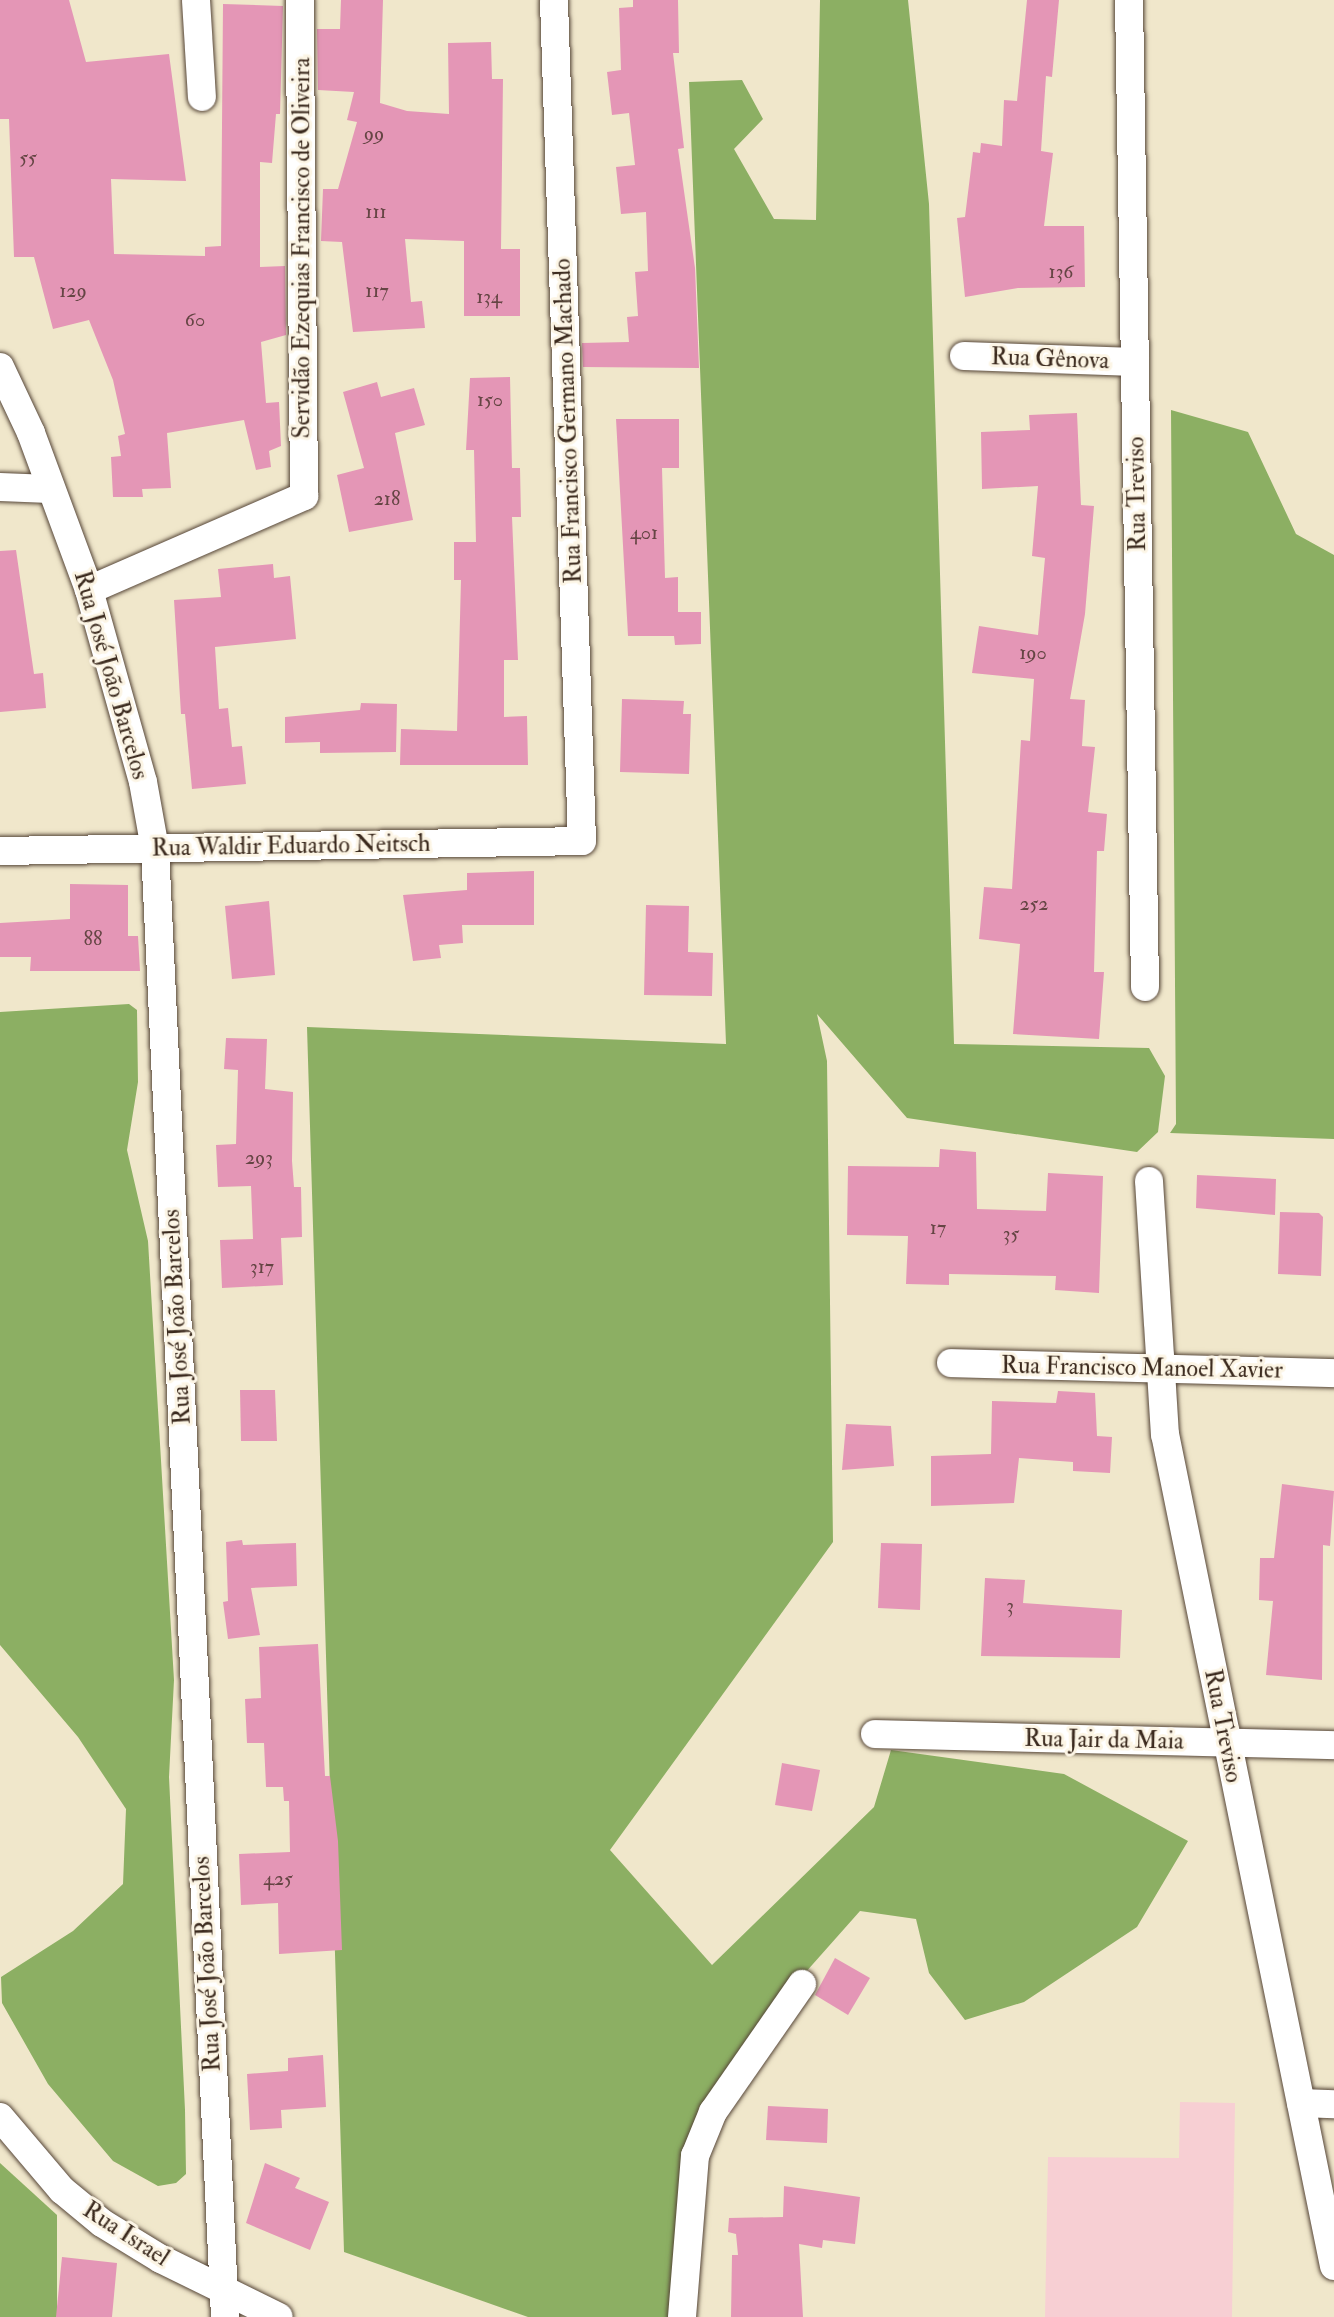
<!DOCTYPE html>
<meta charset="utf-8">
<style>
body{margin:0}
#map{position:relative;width:1334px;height:2317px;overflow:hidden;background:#f0e7cb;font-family:"IM FELL Double Pica",serif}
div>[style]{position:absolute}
.built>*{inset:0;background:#f7cfd3}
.forest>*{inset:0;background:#8caf63}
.building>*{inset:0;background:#e496b6}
.roads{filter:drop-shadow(0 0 2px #564638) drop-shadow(0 0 2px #564638)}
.street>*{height:28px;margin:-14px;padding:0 14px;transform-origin:14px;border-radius:14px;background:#fff}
span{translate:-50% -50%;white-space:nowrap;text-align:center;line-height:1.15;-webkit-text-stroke:6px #fcf5e5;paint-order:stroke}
.number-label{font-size:20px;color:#654544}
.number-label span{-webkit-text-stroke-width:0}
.street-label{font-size:24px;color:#3b2a1e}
</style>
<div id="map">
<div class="built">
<div style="clip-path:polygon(1180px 2102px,1235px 2103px,1232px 2317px,1045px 2317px,1048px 2157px,1179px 2158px)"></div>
</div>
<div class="forest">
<div style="clip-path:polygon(820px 0,908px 0,929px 204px,954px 1044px,1149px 1048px,1165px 1076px,1158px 1132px,1137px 1152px,907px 1118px,817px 1014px,827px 1061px,833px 1542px,610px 1850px,712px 1965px,874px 1807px,891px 1750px,1064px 1774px,1188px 1841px,1137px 1927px,1024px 2002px,965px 2020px,929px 1973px,916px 1919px,860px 1911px,797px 1982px,702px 2112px,675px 2317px,528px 2317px,344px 2252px,307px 1027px,726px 1044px,689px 82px,742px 80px,763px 119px,734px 149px,774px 219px,816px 220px)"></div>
<div style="clip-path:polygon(1171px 410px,1248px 432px,1296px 534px,1334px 555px,1334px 1139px,1170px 1133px,1176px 1124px)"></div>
<div style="clip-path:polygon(129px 1004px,137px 1010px,138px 1082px,127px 1150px,148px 1241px,174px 1680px,169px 1777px,185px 2110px,186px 2174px,176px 2183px,158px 2186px,113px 2161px,48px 2084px,2px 2003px,1px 1977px,73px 1931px,123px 1884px,126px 1809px,78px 1737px,0 1645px,0 1012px)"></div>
<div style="clip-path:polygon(0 2163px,57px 2215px,57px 2317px,0 2317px)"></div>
</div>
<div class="building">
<div style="clip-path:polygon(0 0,69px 0,86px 62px,169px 54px,186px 181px,111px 179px,114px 254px,205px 256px,205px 247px,221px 246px,223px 4px,283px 6px,280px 114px,276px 114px,272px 163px,260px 162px,260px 267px,285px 266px,286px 335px,261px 342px,266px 403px,279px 402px,281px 446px,269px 451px,271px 467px,256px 470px,244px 420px,167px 433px,171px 488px,142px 489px,143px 497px,113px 497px,111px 457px,121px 456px,118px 436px,125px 434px,113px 380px,89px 320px,53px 329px,34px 257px,14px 257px,9px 119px,0 119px)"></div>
<div style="clip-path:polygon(341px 0,383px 0,380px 103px,407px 111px,449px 114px,448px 43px,491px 42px,492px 79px,503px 79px,501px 249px,520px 249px,520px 316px,464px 316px,464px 241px,405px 239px,411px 302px,422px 301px,425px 328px,353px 332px,342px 242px,321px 241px,323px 189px,338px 189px,357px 122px,347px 120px,354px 92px,318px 90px,317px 29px,340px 29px)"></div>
<div style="clip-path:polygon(633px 0,678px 0,679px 53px,673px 53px,684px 148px,678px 149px,695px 268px,699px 368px,583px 367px,582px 343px,629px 342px,627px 317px,638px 316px,635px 272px,648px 271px,646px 212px,621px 214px,616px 167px,635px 165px,629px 113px,612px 115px,607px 72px,621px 70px,619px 8px,633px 7px)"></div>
<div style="clip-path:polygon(1027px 0,1059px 0,1052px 77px,1046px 76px,1041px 151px,1053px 153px,1044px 226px,1084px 226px,1085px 287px,1018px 288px,965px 297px,957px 218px,965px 217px,973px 152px,980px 153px,981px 143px,1002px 146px,1004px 100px,1017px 101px)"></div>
<div style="clip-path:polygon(510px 377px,512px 468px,520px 468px,521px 517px,512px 517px,518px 660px,504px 660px,504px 717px,527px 716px,528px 765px,400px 765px,401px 729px,457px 731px,461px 580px,454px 580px,454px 542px,476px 542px,474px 450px,466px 450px,470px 378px)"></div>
<div style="clip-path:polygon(377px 382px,381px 397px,414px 388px,425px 425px,395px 433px,413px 520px,349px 532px,337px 475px,364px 468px,343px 392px)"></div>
<div style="clip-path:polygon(1077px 413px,1081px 505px,1094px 506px,1085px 614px,1070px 699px,1085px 700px,1082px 746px,1095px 747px,1088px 812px,1107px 814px,1104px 851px,1097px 851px,1094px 972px,1104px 972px,1099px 1039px,1013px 1034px,1020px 944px,979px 939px,984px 887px,1012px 889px,1021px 740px,1030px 741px,1034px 679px,972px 673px,979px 626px,1038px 635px,1045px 558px,1032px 556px,1038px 486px,982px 489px,981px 432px,1030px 430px,1029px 415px)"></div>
<div style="clip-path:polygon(616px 419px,679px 419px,679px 468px,662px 468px,665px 578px,678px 577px,678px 612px,701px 612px,701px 644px,675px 645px,674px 636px,628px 636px)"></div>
<div style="clip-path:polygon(16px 550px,34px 674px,43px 673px,46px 708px,0 712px,0 551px)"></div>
<div style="clip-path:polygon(273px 564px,274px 578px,290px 576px,296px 639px,215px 647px,219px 709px,228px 708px,232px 747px,242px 746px,246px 784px,192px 789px,185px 714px,181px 714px,174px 600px,221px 597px,218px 569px)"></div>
<div style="clip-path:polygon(622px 699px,684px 701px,683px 714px,691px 714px,689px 774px,620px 772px)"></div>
<div style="clip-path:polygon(361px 703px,397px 704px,396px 752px,320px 753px,320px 742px,285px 743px,285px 717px,360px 710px)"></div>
<div style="clip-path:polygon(534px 871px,534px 925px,462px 925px,463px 943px,439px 945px,441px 958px,413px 961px,403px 895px,467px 890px,467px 873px)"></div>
<div style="clip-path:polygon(70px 884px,128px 885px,128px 936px,138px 936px,140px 971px,30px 971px,31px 957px,0 957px,0 923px,70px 919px)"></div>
<div style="clip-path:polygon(269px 901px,275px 975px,232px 979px,225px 906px)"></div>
<div style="clip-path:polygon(646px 905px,689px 906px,688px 952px,713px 953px,712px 996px,644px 995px)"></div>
<div style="clip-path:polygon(226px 1038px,267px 1039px,265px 1089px,293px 1092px,292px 1161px,294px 1187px,301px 1187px,302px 1237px,281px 1238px,283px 1285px,222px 1288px,220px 1240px,253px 1239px,251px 1186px,218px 1187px,216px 1145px,236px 1144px,238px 1070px,224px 1069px)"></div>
<div style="clip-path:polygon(940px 1149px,976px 1152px,977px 1209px,1046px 1211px,1048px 1173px,1103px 1176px,1099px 1293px,1055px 1290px,1056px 1276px,949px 1274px,949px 1285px,906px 1284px,908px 1236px,847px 1235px,848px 1166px,939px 1167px)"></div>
<div style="clip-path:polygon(1197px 1175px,1276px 1179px,1275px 1215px,1196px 1208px)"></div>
<div style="clip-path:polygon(1280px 1212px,1319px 1213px,1323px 1217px,1321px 1276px,1278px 1274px)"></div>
<div style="clip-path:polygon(240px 1390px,275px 1390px,277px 1441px,241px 1441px)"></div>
<div style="clip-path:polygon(1058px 1391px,1095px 1393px,1097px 1436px,1112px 1437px,1110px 1473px,1073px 1471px,1073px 1462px,1019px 1458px,1014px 1503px,931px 1506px,931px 1456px,991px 1454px,992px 1401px,1056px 1403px)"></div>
<div style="clip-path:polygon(846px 1424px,891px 1426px,894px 1466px,842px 1470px)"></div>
<div style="clip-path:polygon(1282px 1484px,1334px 1491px,1330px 1546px,1323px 1545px,1322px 1680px,1266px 1675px,1273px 1601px,1259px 1600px,1260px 1558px,1274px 1558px)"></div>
<div style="clip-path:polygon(242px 1540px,243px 1545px,296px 1543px,297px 1586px,251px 1588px,260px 1635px,228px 1639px,223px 1602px,228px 1601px,226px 1542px)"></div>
<div style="clip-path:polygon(881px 1543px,922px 1544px,920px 1610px,878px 1608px)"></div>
<div style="clip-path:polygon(985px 1578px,1025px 1580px,1023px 1603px,1122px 1610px,1120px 1658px,981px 1656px)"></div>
<div style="clip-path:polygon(318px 1644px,325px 1776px,330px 1776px,338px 1841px,342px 1950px,279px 1954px,278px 1903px,241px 1905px,239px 1854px,290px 1852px,289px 1801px,284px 1801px,283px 1787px,266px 1787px,264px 1743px,247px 1743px,245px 1699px,261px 1698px,259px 1647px)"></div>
<div style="clip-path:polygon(782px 1763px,820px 1770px,812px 1811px,775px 1805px)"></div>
<div style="clip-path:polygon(835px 1958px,870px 1978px,848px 2015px,815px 1995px)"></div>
<div style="clip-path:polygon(323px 2055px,326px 2107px,281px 2110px,282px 2128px,250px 2130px,247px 2074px,288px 2071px,288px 2058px)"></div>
<div style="clip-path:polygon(768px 2106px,828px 2109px,827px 2143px,766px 2140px)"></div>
<div style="clip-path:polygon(265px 2163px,300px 2178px,295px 2188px,329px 2202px,310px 2250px,246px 2223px)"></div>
<div style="clip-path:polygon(784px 2186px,860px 2197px,855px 2244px,823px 2240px,822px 2248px,799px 2244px,803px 2317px,731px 2317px,732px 2255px,738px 2255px,736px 2234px,728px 2232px,729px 2218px,783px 2217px)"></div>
<div style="clip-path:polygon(62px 2257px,117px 2263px,112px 2317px,56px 2317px)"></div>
</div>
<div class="roads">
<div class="street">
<div style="left:196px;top:0;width:97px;rotate:86.5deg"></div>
<div style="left:1129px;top:0;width:987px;rotate:89.07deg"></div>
<div style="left:964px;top:356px;width:171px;rotate:2deg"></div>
<div style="left:0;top:367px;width:73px;rotate:64.8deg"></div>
<div style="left:31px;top:433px;width:167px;rotate:69.7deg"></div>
<div style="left:89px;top:590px;width:199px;rotate:74.3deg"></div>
<div style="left:143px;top:782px;width:68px;rotate:79.8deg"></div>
<div style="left:155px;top:849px;width:1470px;rotate:87.27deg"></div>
<div style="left:0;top:487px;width:50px;rotate:2.3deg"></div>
<div style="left:89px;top:590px;width:235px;rotate:-23.6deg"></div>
<div style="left:304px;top:496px;width:496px;rotate:-90.5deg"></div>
<div style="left:0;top:851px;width:582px;rotate:-0.98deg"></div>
<div style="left:582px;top:841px;width:841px;rotate:-91.91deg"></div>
<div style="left:1149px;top:1181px;width:254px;rotate:86.4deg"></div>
<div style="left:1165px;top:1434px;width:849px;rotate:78.52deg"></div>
<div style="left:951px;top:1363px;width:383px;rotate:1.5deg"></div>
<div style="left:875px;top:1734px;width:459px;rotate:1.4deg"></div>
<div style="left:1301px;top:2103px;width:33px;rotate:2deg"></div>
<div style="left:0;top:2117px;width:96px;rotate:49.7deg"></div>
<div style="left:62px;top:2190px;width:52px;rotate:39.5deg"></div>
<div style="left:102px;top:2223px;width:69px;rotate:31.4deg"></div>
<div style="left:161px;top:2259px;width:131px;rotate:26.2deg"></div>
<div style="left:682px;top:2317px;width:162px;rotate:-85.4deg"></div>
<div style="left:695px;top:2156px;width:48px;rotate:-67.8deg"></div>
<div style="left:713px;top:2112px;width:156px;rotate:-55.2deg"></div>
</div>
</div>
<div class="number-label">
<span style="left:374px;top:133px">99</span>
<span style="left:28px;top:157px">55</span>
<span style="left:376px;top:211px">111</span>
<span style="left:1061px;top:271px">136</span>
<span style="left:73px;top:290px">129</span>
<span style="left:377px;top:290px">117</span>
<span style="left:489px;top:296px">134</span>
<span style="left:195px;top:319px">60</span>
<span style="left:490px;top:399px">150</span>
<span style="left:387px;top:498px">218</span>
<span style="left:644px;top:532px">401</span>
<span style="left:1033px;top:652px">190</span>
<span style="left:1034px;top:903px">252</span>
<span style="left:93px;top:938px">88</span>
<span style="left:259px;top:1157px">293</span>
<span style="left:938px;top:1227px">17</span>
<span style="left:1011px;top:1233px">35</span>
<span style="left:262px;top:1266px">317</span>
<span style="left:1010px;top:1605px">3</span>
<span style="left:278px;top:1878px">425</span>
</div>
<div class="street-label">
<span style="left:302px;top:248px;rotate:-90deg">Servidão Ezequias Francisco de Oliveira</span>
<span style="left:1050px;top:359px;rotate:2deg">Rua Gênova</span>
<span style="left:568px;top:421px;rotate:-92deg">Rua Francisco Germano Machado</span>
<span style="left:1137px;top:494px;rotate:-91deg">Rua Treviso</span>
<span style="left:111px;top:675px;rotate:74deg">Rua José João Barcelos</span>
<span style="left:291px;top:846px;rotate:-1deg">Rua Waldir Eduardo Neitsch</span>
<span style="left:177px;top:1317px;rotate:-93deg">Rua José João Barcelos</span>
<span style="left:1142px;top:1368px;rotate:1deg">Rua Francisco Manoel Xavier</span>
<span style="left:1223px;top:1726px;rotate:79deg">Rua Treviso</span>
<span style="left:1104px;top:1740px;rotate:1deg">Rua Jair da Maia</span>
<span style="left:207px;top:1964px;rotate:-93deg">Rua José João Barcelos</span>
<span style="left:126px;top:2234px;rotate:33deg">Rua Israel</span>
</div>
</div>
